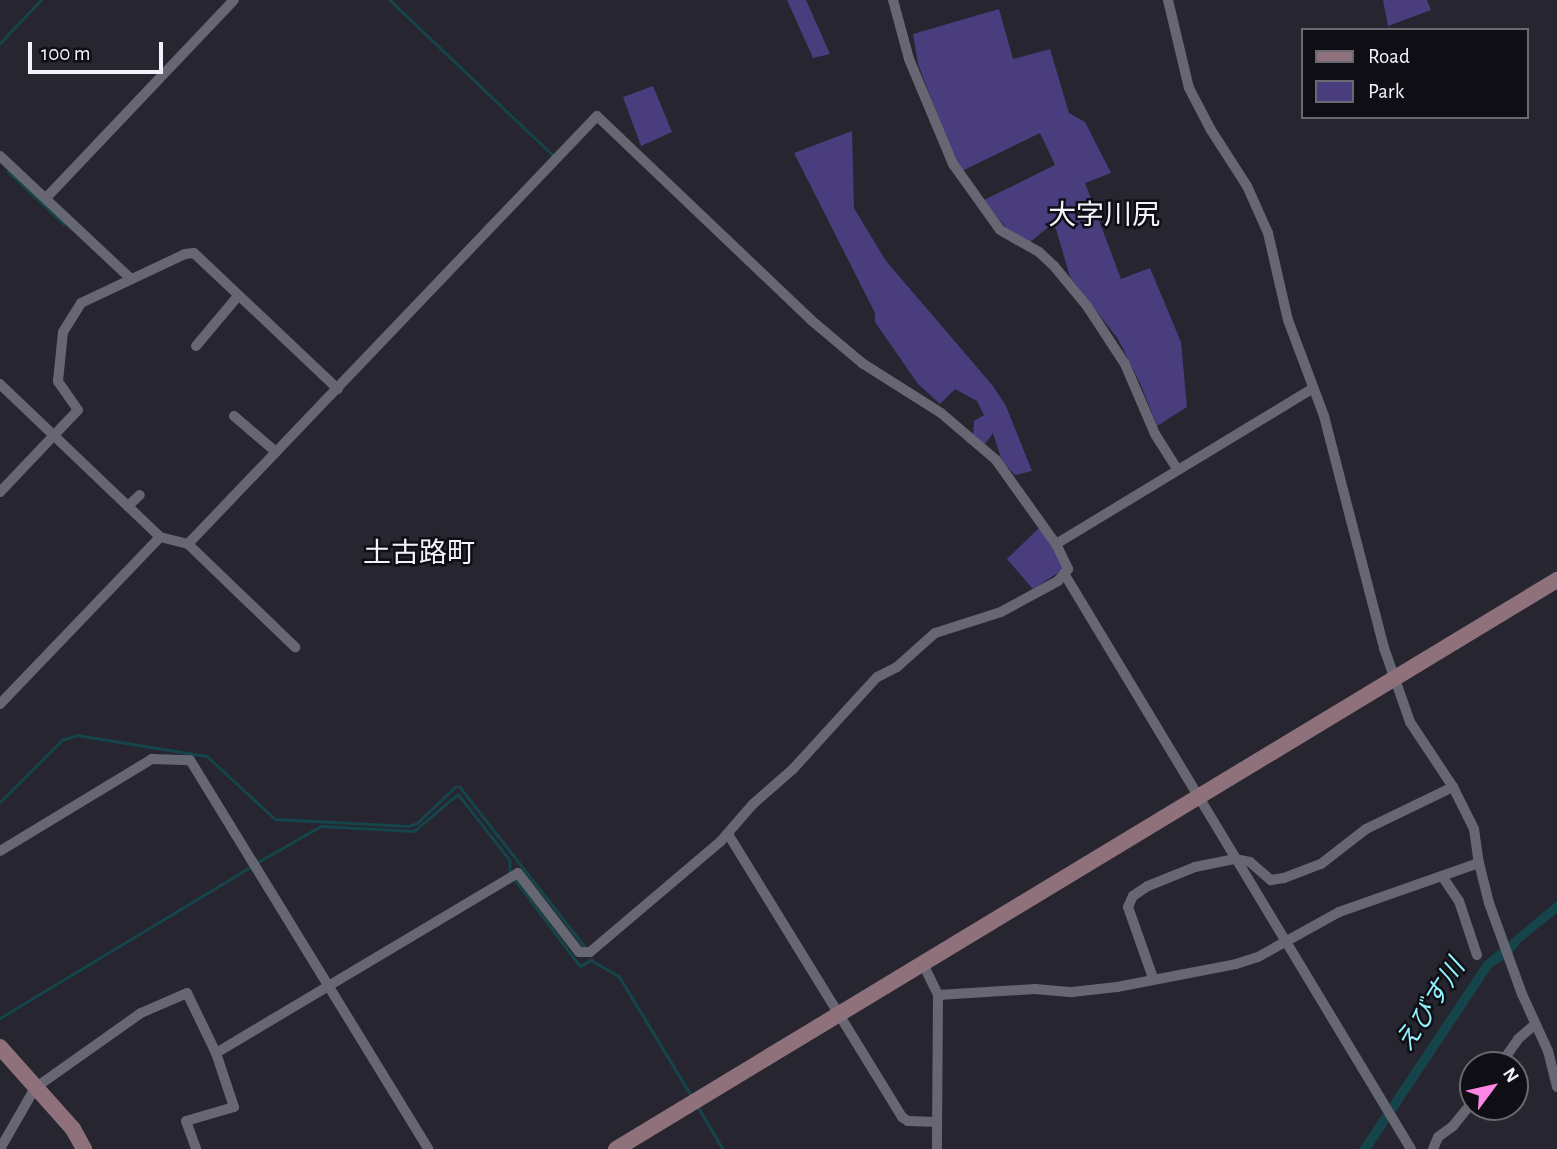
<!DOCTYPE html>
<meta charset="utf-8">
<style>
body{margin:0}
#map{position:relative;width:1557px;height:1149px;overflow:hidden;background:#262530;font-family:"Alegreya Sans","Noto Sans JP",sans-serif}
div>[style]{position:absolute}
.green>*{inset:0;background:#493d7e}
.water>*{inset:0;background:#15444a}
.stream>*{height:2.5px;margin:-1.25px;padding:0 1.25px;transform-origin:1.25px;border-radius:1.25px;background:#15444a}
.street>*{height:10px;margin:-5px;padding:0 5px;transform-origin:5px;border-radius:5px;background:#676673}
.secondary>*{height:16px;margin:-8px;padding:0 8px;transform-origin:8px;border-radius:8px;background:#8e717a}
span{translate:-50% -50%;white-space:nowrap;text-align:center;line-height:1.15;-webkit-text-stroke:5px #0f0e14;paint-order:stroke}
.water-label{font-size:26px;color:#90f2fe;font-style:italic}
.quarter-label{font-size:28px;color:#f2f2fa}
.legend{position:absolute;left:1301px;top:28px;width:228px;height:91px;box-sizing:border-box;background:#0f0e14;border:2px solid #6a6970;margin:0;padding:9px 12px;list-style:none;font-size:21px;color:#f2f2fa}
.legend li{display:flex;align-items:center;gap:14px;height:35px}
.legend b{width:35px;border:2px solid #6a6970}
.north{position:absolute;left:1459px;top:1051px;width:70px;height:70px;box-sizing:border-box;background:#0f0e14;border:2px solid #6a6970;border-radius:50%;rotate:57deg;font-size:19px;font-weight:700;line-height:28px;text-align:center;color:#f2f2fa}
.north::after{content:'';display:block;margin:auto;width:24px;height:32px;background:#fc86e3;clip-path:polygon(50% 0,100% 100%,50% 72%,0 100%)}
.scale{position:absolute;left:28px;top:42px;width:135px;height:32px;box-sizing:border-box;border:4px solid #f2f2fa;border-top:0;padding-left:9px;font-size:21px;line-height:24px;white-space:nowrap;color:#f2f2fa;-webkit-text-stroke:5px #0f0e14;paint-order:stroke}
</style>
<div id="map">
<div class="green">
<div style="clip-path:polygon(787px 0,806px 0,830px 54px,813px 58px)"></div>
<div style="clip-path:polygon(1383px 0,1427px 0,1431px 10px,1388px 26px)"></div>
<div style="clip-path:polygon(999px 9px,1013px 59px,1050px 49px,1069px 113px,1085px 122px,1111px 173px,1085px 183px,1121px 279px,1150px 268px,1181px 342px,1187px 407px,1157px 426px,1140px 383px,1118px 339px,1070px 277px,1056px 229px,1052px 224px,1030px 242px,1009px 232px,984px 200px,1055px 165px,1040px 133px,962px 171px,947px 140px,918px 64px,913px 34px)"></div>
<div style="clip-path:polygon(653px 86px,672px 132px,641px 146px,623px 97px)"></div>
<div style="clip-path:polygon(852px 131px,854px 208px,886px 261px,993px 386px,1006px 406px,1032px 471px,1015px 475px,1002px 461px,993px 433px,985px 444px,973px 436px,974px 421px,984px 415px,977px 401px,955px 389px,940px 404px,918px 384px,875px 322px,875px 313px,794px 153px)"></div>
<div style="clip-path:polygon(1040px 527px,1063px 566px,1061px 571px,1033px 589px,1007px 559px)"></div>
</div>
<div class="water">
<div style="clip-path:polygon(1557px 901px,1557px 913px,1521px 942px,1511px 955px,1492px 967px,1371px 1149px,1359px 1149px,1484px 962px)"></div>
</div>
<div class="stream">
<div style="left:390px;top:0;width:225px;rotate:43.6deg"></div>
<div style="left:0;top:43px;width:59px;rotate:-46.4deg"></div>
<div style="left:8px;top:171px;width:77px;rotate:43.4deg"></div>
<div style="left:0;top:802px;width:88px;rotate:-45deg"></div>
<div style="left:62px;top:740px;width:16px;rotate:-18deg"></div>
<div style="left:77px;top:735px;width:132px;rotate:9.2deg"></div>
<div style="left:207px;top:756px;width:93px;rotate:42.8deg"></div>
<div style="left:275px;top:819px;width:134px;rotate:3deg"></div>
<div style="left:409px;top:826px;width:9px;rotate:-21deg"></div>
<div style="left:417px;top:823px;width:52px;rotate:-43.5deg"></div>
<div style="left:455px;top:787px;width:5px"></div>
<div style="left:460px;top:787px;width:203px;rotate:52deg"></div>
<div style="left:258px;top:862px;width:73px;rotate:-29.7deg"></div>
<div style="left:321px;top:826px;width:93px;rotate:3.1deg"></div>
<div style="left:414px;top:831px;width:57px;rotate:-40.1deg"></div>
<div style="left:458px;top:794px;width:84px;rotate:51.8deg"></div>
<div style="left:510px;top:860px;width:12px;rotate:90deg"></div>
<div style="left:514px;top:878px;width:110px;rotate:53.1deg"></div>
<div style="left:580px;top:966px;width:13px;rotate:-29deg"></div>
<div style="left:591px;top:960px;width:32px;rotate:30deg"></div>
<div style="left:619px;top:976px;width:139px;rotate:58.8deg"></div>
<div style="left:0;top:1018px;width:294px;rotate:-31.1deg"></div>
<div style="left:698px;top:1107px;width:49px;rotate:59.2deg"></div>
</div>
<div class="street">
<div style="left:893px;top:0;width:61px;rotate:74.8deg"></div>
<div style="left:909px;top:59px;width:114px;rotate:67.3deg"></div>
<div style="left:953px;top:164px;width:81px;rotate:54.5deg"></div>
<div style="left:1000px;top:230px;width:45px;rotate:29.4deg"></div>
<div style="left:1039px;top:252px;width:21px;rotate:43deg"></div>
<div style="left:1054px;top:266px;width:52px;rotate:50.5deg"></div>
<div style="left:1087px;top:306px;width:69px;rotate:56.8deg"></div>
<div style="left:1125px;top:364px;width:76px;rotate:66.8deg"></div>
<div style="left:1155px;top:434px;width:41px;rotate:57.8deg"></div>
<div style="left:1168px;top:0;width:90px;rotate:76.6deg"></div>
<div style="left:1189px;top:88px;width:47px;rotate:62.4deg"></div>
<div style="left:1211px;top:130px;width:67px;rotate:57.3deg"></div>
<div style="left:1247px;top:186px;width:51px;rotate:65.9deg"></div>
<div style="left:1268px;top:233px;width:89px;rotate:77.1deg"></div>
<div style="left:1288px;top:320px;width:103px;rotate:69.4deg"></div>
<div style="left:1324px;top:416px;width:240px;rotate:75.5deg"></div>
<div style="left:1384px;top:648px;width:78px;rotate:70.6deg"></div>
<div style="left:1410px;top:722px;width:78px;rotate:56.5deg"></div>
<div style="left:1453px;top:787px;width:47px;rotate:63.4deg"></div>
<div style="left:1474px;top:829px;width:34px;rotate:82deg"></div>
<div style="left:1479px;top:863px;width:41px;rotate:76deg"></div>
<div style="left:1489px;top:903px;width:97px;rotate:70.1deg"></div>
<div style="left:1522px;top:994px;width:63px;rotate:65.5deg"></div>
<div style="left:1548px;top:1051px;width:37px;rotate:76deg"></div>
<div style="left:0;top:156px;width:180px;rotate:43.2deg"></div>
<div style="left:46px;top:198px;width:273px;rotate:-46.5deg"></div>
<div style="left:196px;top:346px;width:65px;rotate:-50deg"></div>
<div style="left:0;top:384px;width:221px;rotate:43.7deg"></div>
<div style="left:160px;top:537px;width:29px;rotate:14deg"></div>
<div style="left:188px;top:544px;width:149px;rotate:43.9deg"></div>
<div style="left:234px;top:416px;width:55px;rotate:40.6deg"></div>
<div style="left:0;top:492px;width:113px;rotate:-46.4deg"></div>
<div style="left:78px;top:410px;width:35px;rotate:-125deg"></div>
<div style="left:58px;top:381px;width:49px;rotate:-84.2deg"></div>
<div style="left:63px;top:332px;width:34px;rotate:-58deg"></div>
<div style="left:81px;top:303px;width:115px;rotate:-25.2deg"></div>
<div style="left:185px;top:254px;width:9px;rotate:-6deg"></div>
<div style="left:194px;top:253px;width:198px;rotate:43.4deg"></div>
<div style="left:128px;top:506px;width:16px;rotate:-43deg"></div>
<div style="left:188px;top:544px;width:592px;rotate:-46.3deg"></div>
<div style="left:597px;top:116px;width:296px;rotate:43.6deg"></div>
<div style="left:811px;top:320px;width:67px;rotate:40.1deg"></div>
<div style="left:862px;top:363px;width:93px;rotate:32.3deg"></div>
<div style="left:941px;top:413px;width:72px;rotate:40.5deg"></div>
<div style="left:996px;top:460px;width:103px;rotate:54.5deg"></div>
<div style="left:1056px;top:544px;width:28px;rotate:64deg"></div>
<div style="left:1068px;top:569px;width:16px;rotate:130deg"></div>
<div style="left:1058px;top:581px;width:65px;rotate:151.5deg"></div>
<div style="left:1001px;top:612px;width:69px;rotate:162.3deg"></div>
<div style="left:935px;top:633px;width:51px;rotate:138.2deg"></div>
<div style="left:897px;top:667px;width:22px;rotate:153deg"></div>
<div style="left:877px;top:677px;width:125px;rotate:132.4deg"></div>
<div style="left:793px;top:769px;width:53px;rotate:138.8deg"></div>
<div style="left:753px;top:804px;width:49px;rotate:130.9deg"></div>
<div style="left:721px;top:841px;width:172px;rotate:139.7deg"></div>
<div style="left:590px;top:952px;width:11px;rotate:180deg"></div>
<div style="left:579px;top:952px;width:100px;rotate:-127.7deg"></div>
<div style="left:518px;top:873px;width:352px;rotate:149.2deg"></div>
<div style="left:1056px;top:544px;width:301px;rotate:-31.2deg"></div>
<div style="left:1065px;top:575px;width:670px;rotate:58.92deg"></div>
<div style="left:0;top:704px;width:231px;rotate:-46.2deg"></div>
<div style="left:728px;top:834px;width:332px;rotate:58.4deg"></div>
<div style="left:902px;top:1117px;width:7px;rotate:34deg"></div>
<div style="left:908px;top:1121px;width:29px;rotate:2deg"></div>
<div style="left:0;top:851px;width:178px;rotate:-31.2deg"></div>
<div style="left:152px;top:759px;width:38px;rotate:2deg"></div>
<div style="left:190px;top:760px;width:456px;rotate:58.5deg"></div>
<div style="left:1442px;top:876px;width:30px;rotate:56deg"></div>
<div style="left:1459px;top:901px;width:57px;rotate:71.6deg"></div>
<div style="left:923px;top:964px;width:34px;rotate:64deg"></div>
<div style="left:938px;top:995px;width:154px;rotate:90.4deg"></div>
<div style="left:1153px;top:978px;width:75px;rotate:-109.4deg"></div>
<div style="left:1128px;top:907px;width:12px;rotate:-66deg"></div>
<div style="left:1133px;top:896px;width:18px;rotate:-34deg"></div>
<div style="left:1148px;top:886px;width:51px;rotate:-22deg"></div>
<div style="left:1195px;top:867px;width:41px;rotate:-11.3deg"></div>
<div style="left:1235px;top:859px;width:15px;rotate:11deg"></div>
<div style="left:1250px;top:862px;width:28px;rotate:41deg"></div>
<div style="left:1271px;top:880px;width:13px;rotate:-9deg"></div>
<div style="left:1284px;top:878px;width:40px;rotate:-21deg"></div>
<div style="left:1321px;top:864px;width:57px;rotate:-37.9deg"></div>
<div style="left:1366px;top:829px;width:97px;rotate:-25.8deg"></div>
<div style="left:938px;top:995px;width:97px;rotate:-3.5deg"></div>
<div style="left:1035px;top:989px;width:37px;rotate:5deg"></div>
<div style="left:1072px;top:992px;width:45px;rotate:-6.3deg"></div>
<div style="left:1117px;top:987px;width:121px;rotate:-10.9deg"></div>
<div style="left:1236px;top:964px;width:23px;rotate:-18deg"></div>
<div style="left:1258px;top:957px;width:93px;rotate:-29.1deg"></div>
<div style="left:1339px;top:912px;width:148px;rotate:-19.3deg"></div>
<div style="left:1500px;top:1065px;width:32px;rotate:-55deg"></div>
<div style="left:1518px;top:1039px;width:23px;rotate:-41deg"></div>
<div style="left:0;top:1149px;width:70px;rotate:-60.2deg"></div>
<div style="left:35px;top:1088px;width:130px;rotate:-35.3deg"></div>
<div style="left:141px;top:1013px;width:50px;rotate:-23.5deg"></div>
<div style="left:187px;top:993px;width:67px;rotate:64.2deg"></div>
<div style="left:216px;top:1053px;width:57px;rotate:71.6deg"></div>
<div style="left:234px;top:1107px;width:50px;rotate:163.7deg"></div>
<div style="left:186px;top:1121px;width:30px;rotate:70deg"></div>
<div style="left:1433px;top:1149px;width:13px;rotate:-67deg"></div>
<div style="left:1438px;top:1137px;width:19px;rotate:-36deg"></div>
<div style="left:1453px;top:1126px;width:32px;rotate:-51deg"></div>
</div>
<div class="secondary">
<div style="left:0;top:1047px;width:110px;rotate:48.3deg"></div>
<div style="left:73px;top:1129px;width:23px;rotate:61deg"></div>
<div style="left:616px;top:1149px;width:1100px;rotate:-31.16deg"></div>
</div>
<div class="water-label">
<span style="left:1431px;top:1006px;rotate:-57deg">えびす川</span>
</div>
<div class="quarter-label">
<span style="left:1104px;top:216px">大字川尻</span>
<span style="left:419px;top:554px">土古路町</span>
</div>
<ul class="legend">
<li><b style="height:9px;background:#8e717a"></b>Road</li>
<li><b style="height:19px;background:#493d7e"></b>Park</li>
</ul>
<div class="north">N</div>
<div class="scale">100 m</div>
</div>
